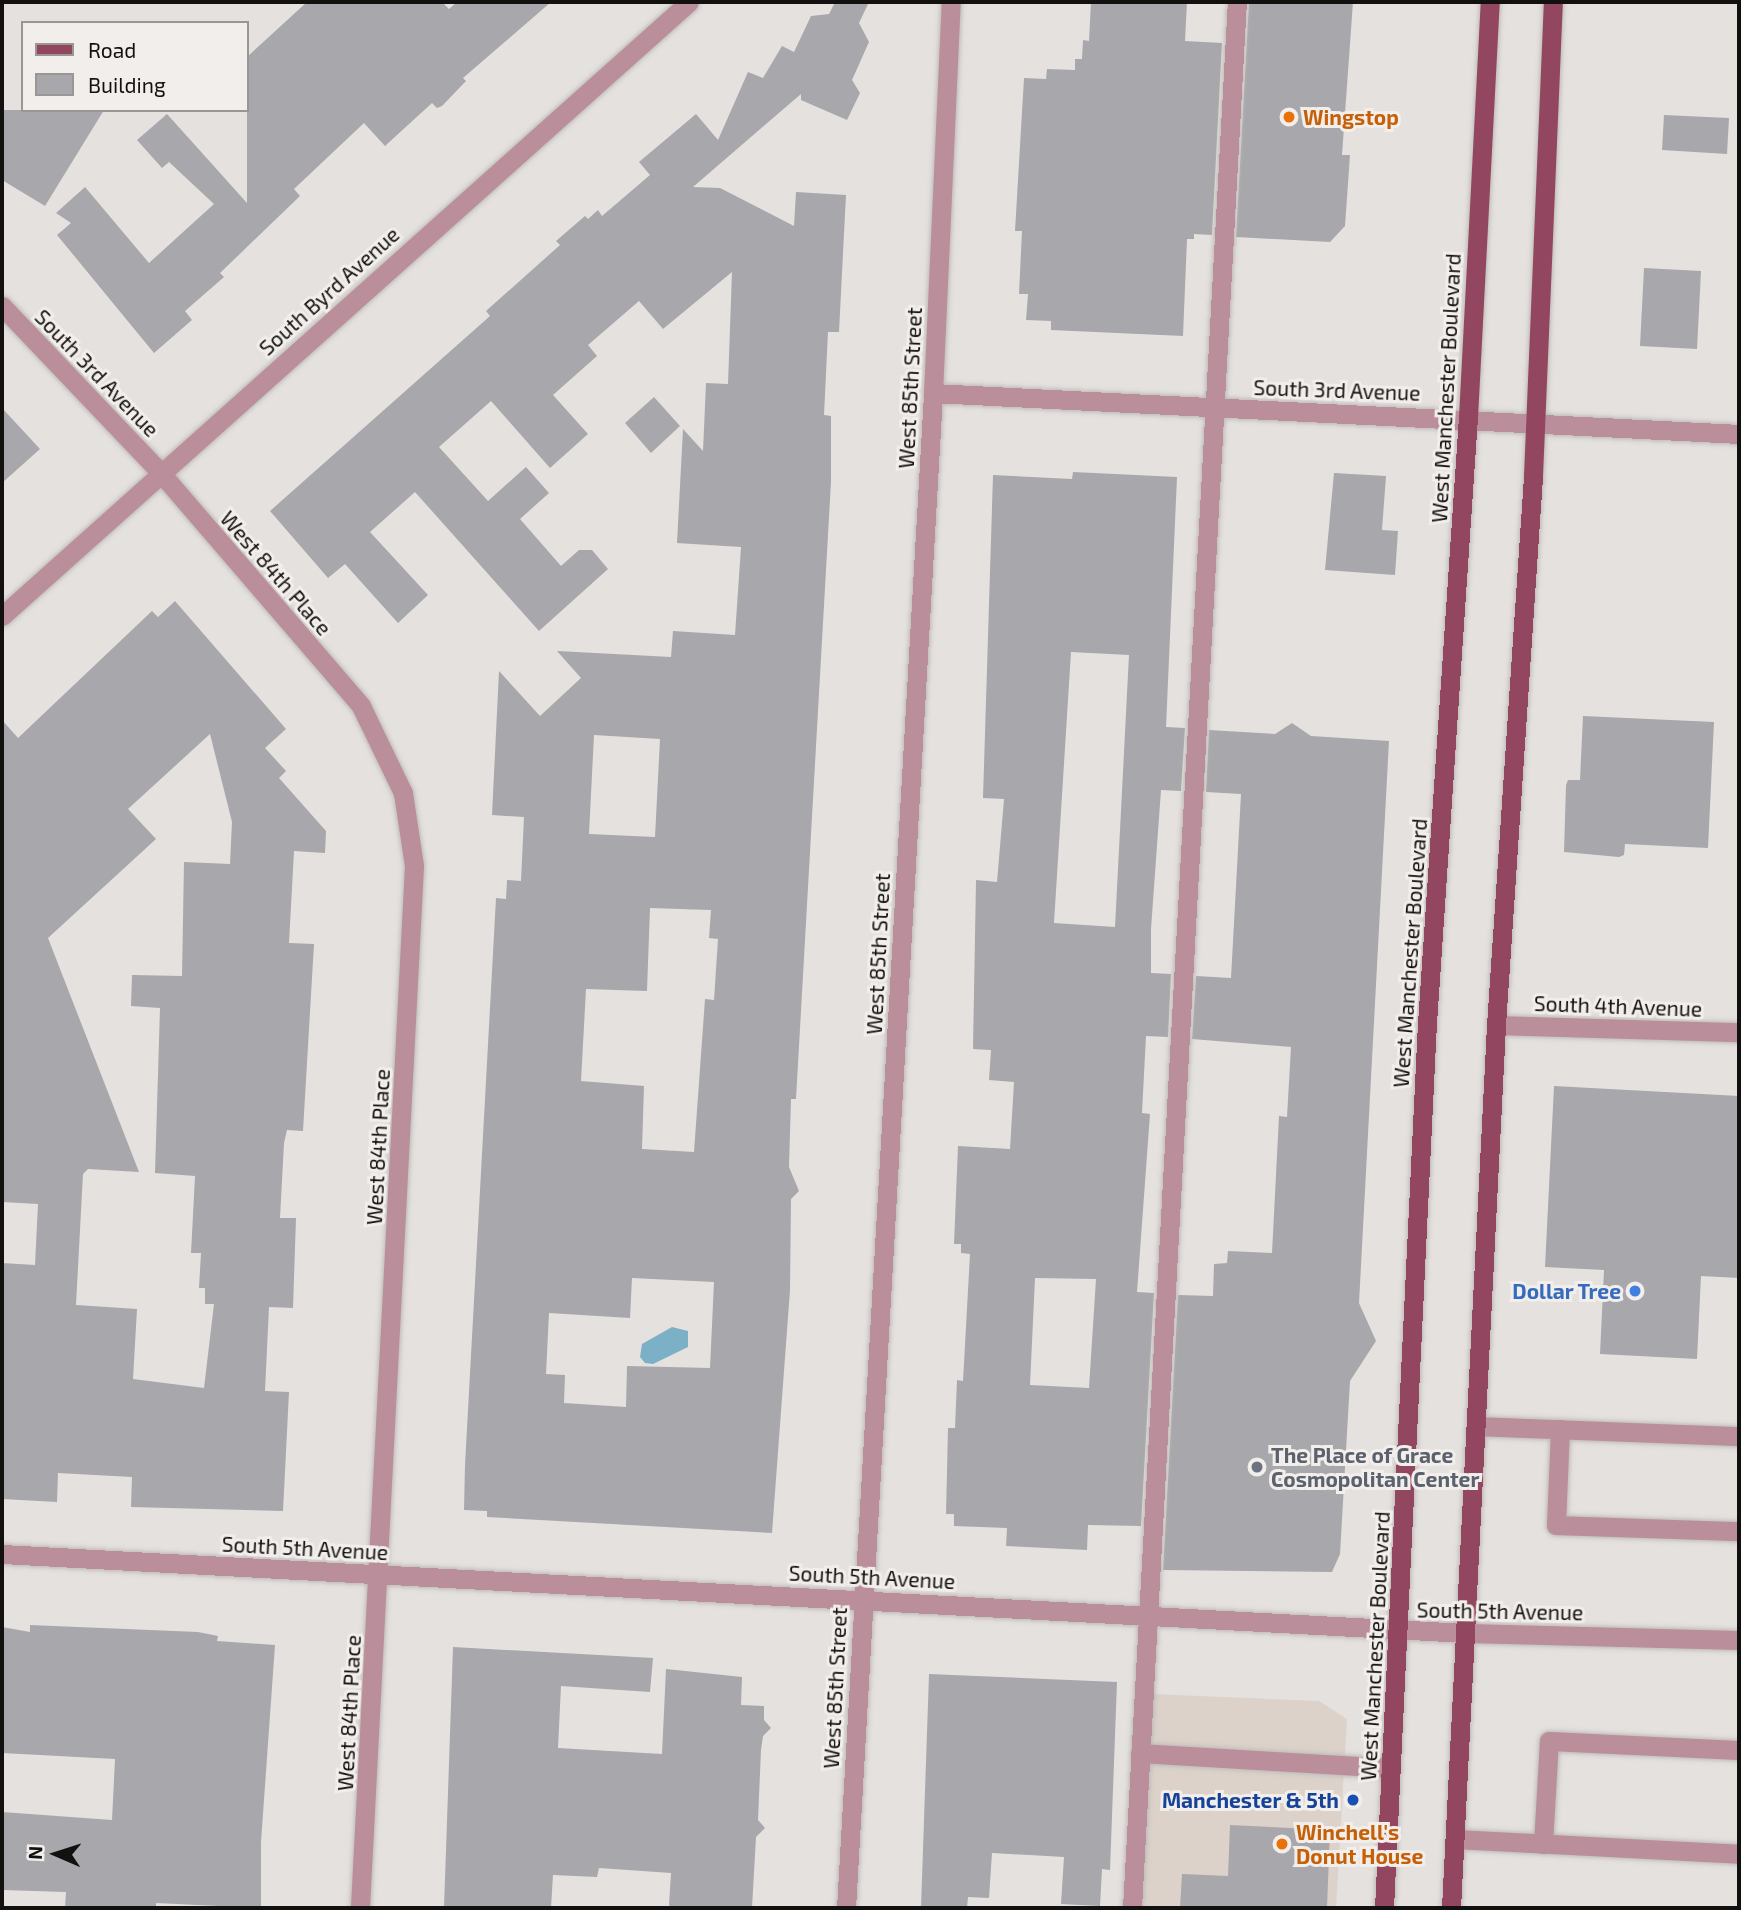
<!DOCTYPE html>
<style>
body{margin:0}
#map{position:relative;width:1741px;height:1910px;overflow:hidden;background:#e5e1de;font-family:"Exo 2",sans-serif}
div>[style]{position:absolute}
.built>*{inset:0;background:#dcd2ca}
.water>*{inset:0;background:#7bb0c7}
.building>*{inset:0;background:#a8a7ab}
.roads{filter:drop-shadow(0 0 2px #bfbcb9) drop-shadow(0 0 2px #bfbcb9)}
.service>*{height:19px;margin:-9.5px;padding:0 9.5px;transform-origin:9.5px;border-radius:9.5px;background:#ba8e9a}
.minor>*{height:19px;margin:-9.5px;padding:0 9.5px;transform-origin:9.5px;border-radius:9.5px;background:#ba8e9a}
.tertiary>*{height:19px;margin:-9.5px;padding:0 9.5px;transform-origin:9.5px;border-radius:9.5px;background:#ba8e9a}
.primary>*{height:19px;margin:-9.5px;padding:0 9.5px;transform-origin:9.5px;border-radius:9.5px;background:#924660}
.dots>*{width:19px;height:19px;translate:-50% -50%;box-sizing:border-box;border:4px solid #f2eeeb;border-radius:50%}
span{translate:-50% -50%;white-space:nowrap;text-align:center;line-height:1.15;-webkit-text-stroke:6px #f2eeeb;paint-order:stroke}
.food-label{font-size:21px;color:#c56008;font-weight:700}
.left{translate:0 -50%;text-align:left}
.street-label{font-size:21px;color:#131110}
.shop-label{font-size:21px;color:#366cbe;font-weight:700}
.right{translate:-100% -50%;text-align:right}
.worship-label{font-size:21px;color:#5b616d;font-weight:700}
.transit-label{font-size:21px;color:#164399;font-weight:700}
.frame{position:absolute;inset:0;border:4px solid #131110;pointer-events:none}
.legend{position:absolute;left:21px;top:21px;width:228px;height:91px;box-sizing:border-box;background:#f2eeeb;border:2px solid #999693;margin:0;padding:9px 12px;list-style:none;font-size:21px;color:#131110}
.legend li{display:flex;align-items:center;gap:14px;height:35px}
.legend b{width:35px;border:2px solid #999693}
.north{position:absolute;left:21px;top:1819px;width:70px;height:70px;-webkit-text-stroke:5px #f2eeeb;paint-order:stroke;rotate:273deg;font-size:19px;font-weight:700;line-height:28px;text-align:center;color:#131110}
.north::after{content:'';display:block;margin:auto;width:24px;height:32px;background:#131110;clip-path:polygon(50% 0,100% 100%,50% 72%,0 100%)}
</style>
<div id="map">
<div class="built">
<div style="clip-path:polygon(1151px 1694px,1319px 1701px,1347px 1719px,1336px 1908px,1140px 1908px)"></div>
</div>
<div class="water">
<div style="clip-path:polygon(672px 1327px,688px 1331px,688px 1347px,653px 1364px,645px 1363px,640px 1357px,642px 1344px)"></div>
</div>
<div class="building">
<div style="clip-path:polygon(307px 2px,442px 2px,449px 9px,457px 2px,551px 2px,463px 78px,466px 81px,442px 106px,437px 108px,432px 103px,385px 146px,364px 123px,294px 189px,300px 196px,220px 273px,224px 277px,185px 311px,192px 320px,154px 353px,57px 235px,71px 223px,56px 213px,85px 187px,149px 263px,214px 204px,169px 162px,162px 168px,137px 140px,167px 114px,247px 203px,247px 57px)"></div>
<div style="clip-path:polygon(evenodd,835px 2px,869px 2px,859px 23px,869px 42px,852px 80px,860px 93px,847px 120px,801px 100px,801px 94px,693px 187px,720px 188px,794px 226px,796px 192px,846px 195px,839px 332px,828px 332px,824px 415px,831px 416px,831px 482px,796px 1099px,791px 1099px,789px 1167px,799px 1191px,791px 1199px,790px 1290px,772px 1533px,487px 1517px,487px 1511px,464px 1510px,465px 1465px,496px 898px,506px 899px,507px 880px,521px 881px,524px 817px,492px 815px,499px 671px,540px 716px,581px 678px,557px 651px,671px 657px,673px 631px,735px 635px,741px 547px,677px 543px,683px 429px,703px 451px,706px 383px,728px 384px,732px 272px,663px 329px,639px 301px,588px 345px,597px 356px,553px 395px,588px 434px,550px 468px,491px 401px,439px 447px,488px 501px,526px 467px,549px 493px,520px 519px,561px 566px,579px 550px,592px 550px,608px 569px,539px 631px,415px 492px,370px 532px,428px 595px,398px 623px,345px 564px,328px 578px,270px 511px,490px 316px,486px 311px,560px 245px,556px 241px,585px 216px,588px 219px,598px 210px,602px 216px,650px 175px,639px 162px,696px 114px,718px 140px,748px 72px,763px 78px,782px 46px,794px 52px,811px 16px,829px 14px,835px 2px,594px 735px,660px 739px,655px 837px,589px 834px,594px 735px,835px 2px,650px 908px,711px 910px,709px 938px,718px 939px,714px 1000px,705px 999px,694px 1152px,642px 1149px,644px 1086px,581px 1081px,586px 989px,647px 991px,650px 908px,835px 2px,632px 1278px,714px 1282px,710px 1368px,627px 1366px,626px 1407px,564px 1403px,565px 1375px,546px 1374px,549px 1313px,630px 1318px,632px 1278px)"></div>
<div style="clip-path:polygon(1091px 2px,1187px 2px,1185px 41px,1222px 43px,1212px 235px,1194px 234px,1194px 239px,1187px 239px,1183px 336px,1051px 330px,1051px 321px,1026px 320px,1028px 294px,1019px 294px,1022px 231px,1015px 231px,1024px 78px,1046px 79px,1047px 69px,1075px 70px,1075px 59px,1082px 59px,1083px 40px,1089px 41px)"></div>
<div style="clip-path:polygon(1249px 2px,1353px 2px,1342px 155px,1350px 155px,1345px 226px,1330px 242px,1236px 237px)"></div>
<div style="clip-path:polygon(2px 110px,104px 110px,45px 206px,2px 180px)"></div>
<div style="clip-path:polygon(1664px 115px,1729px 118px,1727px 154px,1662px 150px)"></div>
<div style="clip-path:polygon(1644px 268px,1701px 271px,1697px 349px,1640px 346px)"></div>
<div style="clip-path:polygon(654px 397px,680px 426px,651px 453px,625px 423px)"></div>
<div style="clip-path:polygon(2px 408px,40px 449px,2px 483px)"></div>
<div style="clip-path:polygon(evenodd,1073px 472px,1177px 477px,1166px 727px,1185px 728px,1181px 791px,1161px 790px,1151px 929px,1151px 973px,1171px 974px,1168px 1037px,1146px 1036px,1142px 1113px,1150px 1114px,1137px 1292px,1154px 1293px,1141px 1526px,1088px 1525px,1087px 1550px,1006px 1546px,1007px 1528px,954px 1526px,954px 1514px,946px 1514px,948px 1428px,955px 1428px,957px 1380px,963px 1381px,970px 1254px,961px 1253px,961px 1244px,954px 1244px,958px 1146px,1010px 1149px,1014px 1082px,989px 1080px,991px 1050px,973px 1049px,976px 880px,997px 882px,1004px 799px,983px 798px,993px 475px,1072px 479px,1073px 472px,1071px 652px,1129px 655px,1115px 927px,1054px 923px,1071px 652px,1073px 472px,1035px 1278px,1096px 1279px,1089px 1388px,1030px 1385px,1035px 1278px)"></div>
<div style="clip-path:polygon(1334px 473px,1386px 476px,1382px 530px,1398px 531px,1395px 575px,1325px 570px)"></div>
<div style="clip-path:polygon(evenodd,175px 601px,286px 729px,265px 748px,286px 771px,279px 778px,326px 831px,325px 853px,294px 851px,289px 943px,314px 944px,303px 1131px,287px 1130px,284px 1143px,280px 1218px,296px 1218px,293px 1308px,269px 1307px,265px 1391px,289px 1392px,283px 1511px,131px 1507px,132px 1477px,58px 1473px,57px 1502px,2px 1499px,2px 1263px,35px 1265px,38px 1204px,2px 1202px,2px 720px,18px 738px,152px 611px,158px 617px,175px 601px,210px 734px,232px 822px,230px 864px,184px 862px,182px 976px,132px 975px,131px 1006px,160px 1008px,155px 1173px,195px 1176px,191px 1253px,201px 1253px,199px 1288px,205px 1288px,205px 1304px,214px 1304px,204px 1388px,133px 1379px,137px 1309px,76px 1305px,83px 1174px,88px 1169px,139px 1172px,48px 938px,156px 839px,128px 809px,210px 734px)"></div>
<div style="clip-path:polygon(1583px 716px,1714px 722px,1708px 848px,1625px 844px,1624px 855px,1619px 857px,1564px 852px,1566px 785px,1568px 780px,1580px 780px)"></div>
<div style="clip-path:polygon(1292px 723px,1311px 736px,1389px 741px,1359px 1303px,1376px 1341px,1350px 1381px,1340px 1554px,1332px 1572px,1163px 1570px,1178px 1295px,1213px 1296px,1214px 1264px,1227px 1263px,1228px 1251px,1272px 1253px,1279px 1116px,1287px 1117px,1291px 1047px,1192px 1039px,1196px 976px,1231px 978px,1241px 794px,1206px 792px,1209px 730px,1275px 734px)"></div>
<div style="clip-path:polygon(1554px 1086px,1739px 1096px,1739px 1278px,1701px 1276px,1697px 1359px,1600px 1354px,1604px 1270px,1545px 1267px)"></div>
<div style="clip-path:polygon(30px 1625px,198px 1632px,218px 1636px,217px 1641px,275px 1645px,261px 1842px,261px 1908px,156px 1903px,156px 1908px,65px 1908px,66px 1892px,2px 1890px,2px 1812px,112px 1820px,115px 1759px,2px 1753px,2px 1627px,30px 1632px)"></div>
<div style="clip-path:polygon(453px 1647px,653px 1658px,650px 1692px,561px 1686px,558px 1748px,662px 1754px,666px 1669px,742px 1677px,741px 1705px,764px 1706px,764px 1720px,771px 1728px,763px 1736px,761px 1750px,758px 1820px,765px 1828px,756px 1837px,752px 1908px,673px 1908px,669px 1905px,671px 1873px,599px 1868px,597px 1877px,553px 1875px,551px 1908px,444px 1908px)"></div>
<div style="clip-path:polygon(929px 1674px,1117px 1682px,1110px 1870px,1102px 1869px,1100px 1906px,1061px 1904px,1064px 1857px,992px 1853px,989px 1898px,968px 1897px,967px 1908px,921px 1908px)"></div>
<div style="clip-path:polygon(1230px 1825px,1330px 1830px,1327px 1908px,1180px 1908px,1182px 1874px,1228px 1876px)"></div>
</div>
<div class="roads">
<div class="service">
<div style="left:1477px;top:1426px;width:262px;rotate:2.2deg"></div>
<div style="left:1560px;top:1429px;width:96px;rotate:92.4deg"></div>
<div style="left:1556px;top:1525px;width:183px;rotate:1.9deg"></div>
<div style="left:1140px;top:1753px;width:251px;rotate:3.4deg"></div>
<div style="left:1455px;top:1839px;width:284px;rotate:3deg"></div>
<div style="left:1543px;top:1844px;width:103px;rotate:-86.7deg"></div>
<div style="left:1549px;top:1741px;width:190px;rotate:2.7deg"></div>
<div style="left:1132px;top:1908px;width:1909px;rotate:-86.85deg"></div>
</div>
<div class="minor">
<div style="left:2px;top:306px;width:229px;rotate:46.4deg"></div>
<div style="left:160px;top:472px;width:308px;rotate:49.3deg"></div>
<div style="left:361px;top:706px;width:97px;rotate:64.2deg"></div>
<div style="left:403px;top:793px;width:74px;rotate:81.4deg"></div>
<div style="left:414px;top:866px;width:1043px;rotate:92.97deg"></div>
<div style="left:933px;top:393px;width:807px;rotate:2.91deg"></div>
<div style="left:2px;top:616px;width:921px;rotate:-41.79deg"></div>
<div style="left:1496px;top:1025px;width:243px;rotate:1.7deg"></div>
<div style="left:1467px;top:1633px;width:272px;rotate:1.5deg"></div>
<div style="left:846px;top:1908px;width:1517px;rotate:-86.71deg"></div>
<div style="left:933px;top:393px;width:391px;rotate:-87.4deg"></div>
</div>
<div class="tertiary">
<div style="left:2px;top:1554px;width:1467px;rotate:3.09deg"></div>
</div>
<div class="primary">
<div style="left:1384px;top:1908px;width:886px;rotate:-87.22deg"></div>
<div style="left:1427px;top:1023px;width:607px;rotate:-86.13deg"></div>
<div style="left:1468px;top:417px;width:416px;rotate:-87deg"></div>
<div style="left:1451px;top:1908px;width:884px;rotate:-87.08deg"></div>
<div style="left:1496px;top:1025px;width:550px;rotate:-86.14deg"></div>
<div style="left:1533px;top:476px;width:474px;rotate:-87.6deg"></div>
</div>
</div>
<div class="dots">
<div style="left:1289px;top:117px;background:#e8710a"></div>
<div style="left:1635px;top:1291px;background:#3f7fe0"></div>
<div style="left:1257px;top:1467px;background:#6b7280"></div>
<div style="left:1353px;top:1800px;background:#1a4fb4"></div>
<div style="left:1282px;top:1844px;background:#e8710a"></div>
</div>
<div class="food-label">
<span class="left" style="left:1303px;top:117px">Wingstop</span>
<span class="left" style="left:1296px;top:1844px">Winchell's<br>Donut House</span>
</div>
<div class="street-label">
<span style="left:329px;top:291px;rotate:-42deg">South Byrd Avenue</span>
<span style="left:97px;top:373px;rotate:46deg">South 3rd Avenue</span>
<span style="left:910px;top:388px;rotate:-87deg">West 85th Street</span>
<span style="left:1446px;top:388px;rotate:-87deg">West Manchester Boulevard</span>
<span style="left:1337px;top:390px;rotate:2deg">South 3rd Avenue</span>
<span style="left:276px;top:573px;rotate:49deg">West 84th Place</span>
<span style="left:1410px;top:953px;rotate:-86deg">West Manchester Boulevard</span>
<span style="left:878px;top:954px;rotate:-87deg">West 85th Street</span>
<span style="left:1618px;top:1006px;rotate:2deg">South 4th Avenue</span>
<span style="left:378px;top:1147px;rotate:-87deg">West 84th Place</span>
<span style="left:305px;top:1548px;rotate:3deg">South 5th Avenue</span>
<span style="left:872px;top:1577px;rotate:3deg">South 5th Avenue</span>
<span style="left:1500px;top:1611px;rotate:1deg">South 5th Avenue</span>
<span style="left:1375px;top:1646px;rotate:-87deg">West Manchester Boulevard</span>
<span style="left:835px;top:1688px;rotate:-87deg">West 85th Street</span>
<span style="left:349px;top:1713px;rotate:-87deg">West 84th Place</span>
</div>
<div class="shop-label">
<span class="right" style="left:1621px;top:1291px">Dollar Tree</span>
</div>
<div class="worship-label">
<span class="left" style="left:1271px;top:1467px">The Place of Grace<br>Cosmopolitan Center</span>
</div>
<div class="transit-label">
<span class="right" style="left:1339px;top:1800px">Manchester &amp; 5th</span>
</div>
<div class="frame"></div>
<ul class="legend">
<li><b style="height:9px;background:#924660"></b>Road</li>
<li><b style="height:19px;background:#a8a7ab"></b>Building</li>
</ul>
<div class="north">N</div>
</div>
